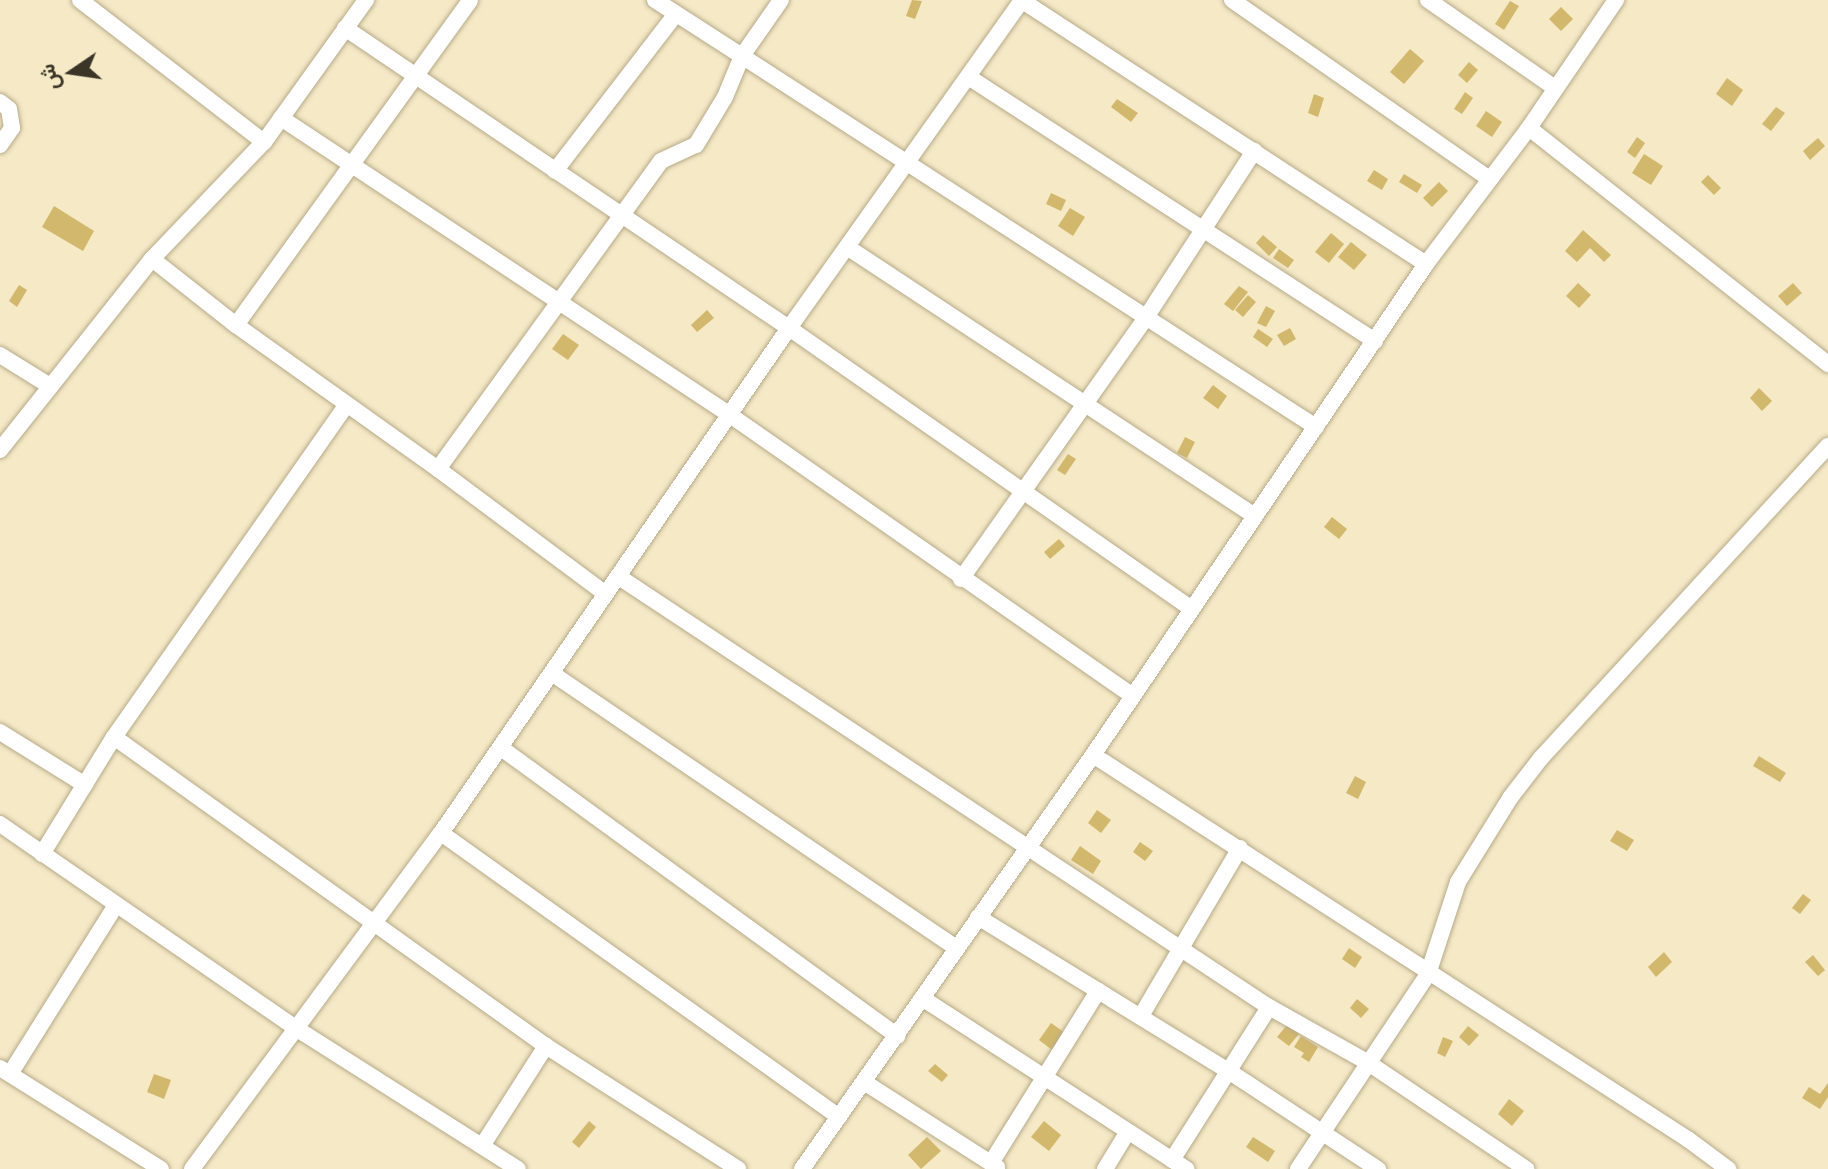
<!DOCTYPE html>
<meta charset="utf-8">
<style>
body{margin:0}
#map{position:relative;width:1828px;height:1169px;overflow:hidden;background:#f5e9c6;font-family:"PT Sans Narrow",Vazirmatn,sans-serif}
div>[style]{position:absolute}
.building>*{inset:0;background:#d2b86d}
.roads{filter:drop-shadow(0 0 2px #b6aa89) drop-shadow(0 0 2px #b6aa89)}
.minor>*{height:16px;margin:-8px;padding:0 8px;transform-origin:8px;border-radius:8px;background:#fff}
span{translate:-50% -50%;white-space:nowrap;text-align:center;line-height:1.15;-webkit-text-stroke:7px #f5e9c6;paint-order:stroke}
.north{position:absolute;left:32px;top:32px;width:80px;height:80px;-webkit-text-stroke:6px #f5e9c6;paint-order:stroke;rotate:257deg;font-size:22px;font-weight:700;line-height:32px;text-align:center;color:#3a3527}
.north::after{content:'';display:block;margin:auto;width:28px;height:36px;background:#3a3527;clip-path:polygon(50% 0,100% 100%,50% 72%,0 100%)}
</style>
<div id="map">
<div class="building">
<div style="clip-path:polygon(912px 0,922px 1px,915px 19px,906px 16px)"></div>
<div style="clip-path:polygon(1510px 1px,1519px 6px,1504px 30px,1495px 24px)"></div>
<div style="clip-path:polygon(1561px 7px,1573px 19px,1561px 31px,1549px 19px)"></div>
<div style="clip-path:polygon(1410px 49px,1424px 61px,1404px 84px,1390px 72px)"></div>
<div style="clip-path:polygon(1469px 62px,1478px 70px,1467px 83px,1458px 75px)"></div>
<div style="clip-path:polygon(1727px 78px,1743px 90px,1732px 106px,1716px 94px)"></div>
<div style="clip-path:polygon(1465px 92px,1473px 98px,1462px 114px,1454px 109px)"></div>
<div style="clip-path:polygon(1314px 94px,1324px 98px,1318px 117px,1308px 113px)"></div>
<div style="clip-path:polygon(1117px 99px,1138px 113px,1131px 122px,1111px 107px)"></div>
<div style="clip-path:polygon(1776px 107px,1785px 113px,1771px 131px,1762px 124px)"></div>
<div style="clip-path:polygon(1486px 111px,1502px 122px,1492px 137px,1476px 126px)"></div>
<div style="clip-path:polygon(1637px 137px,1645px 143px,1635px 158px,1627px 152px)"></div>
<div style="clip-path:polygon(1818px 138px,1825px 146px,1810px 160px,1803px 151px)"></div>
<div style="clip-path:polygon(1644px 154px,1663px 166px,1651px 185px,1632px 173px)"></div>
<div style="clip-path:polygon(1374px 170px,1388px 179px,1382px 190px,1367px 181px)"></div>
<div style="clip-path:polygon(1404px 174px,1422px 185px,1417px 193px,1399px 182px)"></div>
<div style="clip-path:polygon(1708px 175px,1721px 188px,1714px 195px,1701px 182px)"></div>
<div style="clip-path:polygon(1439px 182px,1448px 191px,1432px 207px,1423px 198px)"></div>
<div style="clip-path:polygon(1051px 193px,1066px 200px,1061px 211px,1046px 204px)"></div>
<div style="clip-path:polygon(54px 206px,94px 231px,83px 251px,42px 227px)"></div>
<div style="clip-path:polygon(1070px 208px,1085px 217px,1073px 236px,1058px 226px)"></div>
<div style="clip-path:polygon(1583px 230px,1611px 255px,1604px 262px,1590px 248px,1577px 262px,1565px 251px)"></div>
<div style="clip-path:polygon(1331px 233px,1344px 244px,1329px 263px,1315px 252px)"></div>
<div style="clip-path:polygon(1263px 235px,1277px 247px,1269px 256px,1256px 243px)"></div>
<div style="clip-path:polygon(1351px 242px,1367px 255px,1354px 270px,1338px 257px)"></div>
<div style="clip-path:polygon(1279px 249px,1294px 260px,1288px 268px,1273px 258px)"></div>
<div style="clip-path:polygon(1578px 283px,1591px 295px,1579px 308px,1566px 296px)"></div>
<div style="clip-path:polygon(1793px 283px,1802px 293px,1787px 306px,1778px 296px)"></div>
<div style="clip-path:polygon(19px 285px,27px 290px,17px 307px,9px 301px)"></div>
<div style="clip-path:polygon(1239px 286px,1248px 292px,1233px 311px,1224px 304px)"></div>
<div style="clip-path:polygon(1248px 295px,1256px 302px,1243px 317px,1235px 310px)"></div>
<div style="clip-path:polygon(1266px 306px,1275px 311px,1266px 327px,1257px 323px)"></div>
<div style="clip-path:polygon(707px 310px,714px 318px,697px 332px,691px 325px)"></div>
<div style="clip-path:polygon(1290px 328px,1296px 339px,1284px 346px,1277px 335px)"></div>
<div style="clip-path:polygon(1258px 329px,1273px 339px,1267px 347px,1253px 337px)"></div>
<div style="clip-path:polygon(563px 334px,579px 345px,568px 360px,552px 349px)"></div>
<div style="clip-path:polygon(1213px 385px,1227px 396px,1218px 409px,1203px 398px)"></div>
<div style="clip-path:polygon(1759px 388px,1772px 401px,1762px 411px,1750px 398px)"></div>
<div style="clip-path:polygon(1185px 437px,1195px 442px,1187px 458px,1177px 453px)"></div>
<div style="clip-path:polygon(1068px 454px,1076px 459px,1065px 475px,1057px 470px)"></div>
<div style="clip-path:polygon(1332px 517px,1347px 529px,1339px 539px,1324px 527px)"></div>
<div style="clip-path:polygon(1059px 539px,1065px 546px,1050px 559px,1044px 552px)"></div>
<div style="clip-path:polygon(1759px 756px,1786px 773px,1780px 782px,1753px 766px)"></div>
<div style="clip-path:polygon(1355px 776px,1366px 782px,1358px 799px,1346px 793px)"></div>
<div style="clip-path:polygon(1097px 810px,1111px 820px,1101px 833px,1088px 823px)"></div>
<div style="clip-path:polygon(1617px 830px,1634px 840px,1627px 851px,1610px 841px)"></div>
<div style="clip-path:polygon(1140px 842px,1153px 851px,1145px 861px,1133px 852px)"></div>
<div style="clip-path:polygon(1080px 846px,1101px 861px,1093px 874px,1071px 860px)"></div>
<div style="clip-path:polygon(1803px 894px,1811px 900px,1800px 914px,1792px 908px)"></div>
<div style="clip-path:polygon(1349px 948px,1362px 957px,1355px 968px,1342px 959px)"></div>
<div style="clip-path:polygon(1664px 952px,1672px 962px,1656px 977px,1648px 967px)"></div>
<div style="clip-path:polygon(1813px 955px,1825px 970px,1818px 976px,1805px 962px)"></div>
<div style="clip-path:polygon(1357px 999px,1369px 1009px,1361px 1018px,1350px 1008px)"></div>
<div style="clip-path:polygon(1051px 1023px,1068px 1035px,1056px 1053px,1039px 1040px)"></div>
<div style="clip-path:polygon(1287px 1025px,1299px 1034px,1289px 1046px,1277px 1037px)"></div>
<div style="clip-path:polygon(1468px 1026px,1479px 1035px,1469px 1046px,1459px 1037px)"></div>
<div style="clip-path:polygon(1301px 1036px,1318px 1047px,1309px 1062px,1301px 1057px,1304px 1053px,1294px 1047px)"></div>
<div style="clip-path:polygon(1443px 1037px,1453px 1041px,1445px 1057px,1437px 1053px)"></div>
<div style="clip-path:polygon(935px 1064px,948px 1075px,942px 1082px,928px 1071px)"></div>
<div style="clip-path:polygon(154px 1074px,171px 1080px,164px 1099px,147px 1092px)"></div>
<div style="clip-path:polygon(1828px 1083px,1828px 1097px,1820px 1109px,1802px 1098px,1809px 1087px,1820px 1094px)"></div>
<div style="clip-path:polygon(1509px 1099px,1524px 1111px,1512px 1126px,1498px 1114px)"></div>
<div style="clip-path:polygon(589px 1121px,596px 1127px,579px 1148px,572px 1142px)"></div>
<div style="clip-path:polygon(1044px 1121px,1061px 1135px,1049px 1151px,1031px 1137px)"></div>
<div style="clip-path:polygon(927px 1137px,941px 1151px,921px 1169px,908px 1155px)"></div>
<div style="clip-path:polygon(1253px 1137px,1275px 1151px,1268px 1162px,1246px 1147px)"></div>
</div>
<div class="roads">
<div class="minor">
<div style="left:80px;top:0;width:232px;rotate:37.7deg"></div>
<div style="left:655px;top:0;width:787px;rotate:32.86deg"></div>
<div style="left:1021px;top:0;width:483px;rotate:33.1deg"></div>
<div style="left:1232px;top:0;width:314px;rotate:34.8deg"></div>
<div style="left:1428px;top:0;width:155px;rotate:34.7deg"></div>
<div style="left:345px;top:28px;width:536px;rotate:34.05deg"></div>
<div style="left:789px;top:328px;width:489px;rotate:34.9deg"></div>
<div style="left:970px;top:78px;width:483px;rotate:33deg"></div>
<div style="left:0;top:102px;width:11px;rotate:38deg"></div>
<div style="left:9px;top:109px;width:19px;rotate:81deg"></div>
<div style="left:12px;top:128px;width:21px;rotate:125deg"></div>
<div style="left:281px;top:118px;width:538px;rotate:33.48deg"></div>
<div style="left:730px;top:415px;width:490px;rotate:34.9deg"></div>
<div style="left:1529px;top:128px;width:381px;rotate:38.3deg"></div>
<div style="left:555px;top:171px;width:197px;rotate:-52.4deg"></div>
<div style="left:847px;top:247px;width:487px;rotate:33.4deg"></div>
<div style="left:152px;top:259px;width:107px;rotate:38.2deg"></div>
<div style="left:236px;top:325px;width:248px;rotate:35.5deg"></div>
<div style="left:438px;top:469px;width:209px;rotate:36.7deg"></div>
<div style="left:236px;top:325px;width:400px;rotate:-54.2deg"></div>
<div style="left:0;top:355px;width:59px;rotate:31.8deg"></div>
<div style="left:0;top:450px;width:244px;rotate:-51.5deg"></div>
<div style="left:152px;top:259px;width:162px;rotate:-46.3deg"></div>
<div style="left:264px;top:142px;width:175px;rotate:-54.3deg"></div>
<div style="left:438px;top:469px;width:380px;rotate:-54.1deg"></div>
<div style="left:661px;top:161px;width:38px;rotate:-25deg"></div>
<div style="left:696px;top:145px;width:56px;rotate:-58.9deg"></div>
<div style="left:725px;top:97px;width:44px;rotate:-67.5deg"></div>
<div style="left:742px;top:56px;width:68px;rotate:-55.1deg"></div>
<div style="left:619px;top:577px;width:779px;rotate:33.49deg"></div>
<div style="left:1269px;top:1007px;width:112px;rotate:29.3deg"></div>
<div style="left:1367px;top:1062px;width:192px;rotate:33.9deg"></div>
<div style="left:961px;top:579px;width:322px;rotate:-54.7deg"></div>
<div style="left:1147px;top:316px;width:197px;rotate:-57deg"></div>
<div style="left:553px;top:674px;width:487px;rotate:34.2deg"></div>
<div style="left:0;top:732px;width:100px;rotate:31.9deg"></div>
<div style="left:114px;top:737px;width:531px;rotate:35.58deg"></div>
<div style="left:546px;top:1046px;width:228px;rotate:32.6deg"></div>
<div style="left:501px;top:748px;width:490px;rotate:36deg"></div>
<div style="left:1093px;top:755px;width:710px;rotate:32.86deg"></div>
<div style="left:1689px;top:1140px;width:49px;rotate:36.6deg"></div>
<div style="left:0;top:824px;width:357px;rotate:34.6deg"></div>
<div style="left:294px;top:1027px;width:265px;rotate:32.4deg"></div>
<div style="left:441px;top:833px;width:489px;rotate:35.5deg"></div>
<div style="left:42px;top:854px;width:137px;rotate:-58.4deg"></div>
<div style="left:114px;top:737px;width:404px;rotate:-55deg"></div>
<div style="left:978px;top:917px;width:292px;rotate:31.6deg"></div>
<div style="left:1227px;top:1070px;width:181px;rotate:33.3deg"></div>
<div style="left:922px;top:998px;width:315px;rotate:32.9deg"></div>
<div style="left:1141px;top:1016px;width:195px;rotate:-59.5deg"></div>
<div style="left:0;top:1068px;width:190px;rotate:32.1deg"></div>
<div style="left:10px;top:1074px;width:199px;rotate:-57.9deg"></div>
<div style="left:864px;top:1082px;width:158px;rotate:32.6deg"></div>
<div style="left:482px;top:1146px;width:119px;rotate:-57.4deg"></div>
<div style="left:1172px;top:1160px;width:181px;rotate:-57.6deg"></div>
<div style="left:991px;top:1163px;width:203px;rotate:-58.1deg"></div>
<div style="left:192px;top:1169px;width:418px;rotate:-53.5deg"></div>
<div style="left:441px;top:833px;width:613px;rotate:-55.43deg"></div>
<div style="left:789px;top:328px;width:402px;rotate:-54.6deg"></div>
<div style="left:802px;top:1169px;width:506px;rotate:-54.9deg"></div>
<div style="left:1093px;top:755px;width:593px;rotate:-55.85deg"></div>
<div style="left:1426px;top:264px;width:171px;rotate:-52.9deg"></div>
<div style="left:1529px;top:128px;width:155px;rotate:-55.8deg"></div>
<div style="left:1105px;top:1169px;width:42px;rotate:-58.6deg"></div>
<div style="left:1298px;top:1169px;width:234px;rotate:-56.3deg"></div>
<div style="left:1428px;top:974px;width:97px;rotate:-71.9deg"></div>
<div style="left:1458px;top:882px;width:99px;rotate:-58.2deg"></div>
<div style="left:1510px;top:798px;width:51px;rotate:-52.2deg"></div>
<div style="left:1541px;top:758px;width:424px;rotate:-47.4deg"></div>
</div>
</div>
<div class="north">ش</div>
</div>
